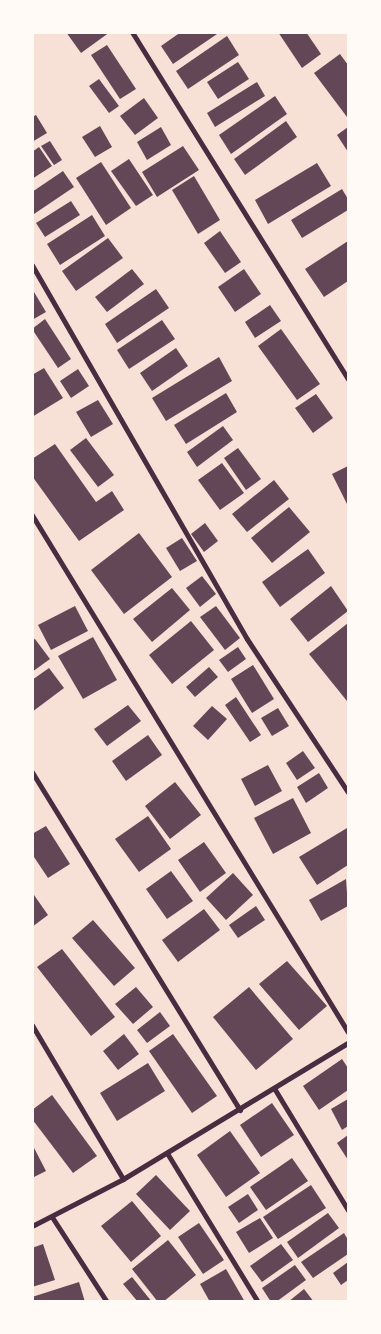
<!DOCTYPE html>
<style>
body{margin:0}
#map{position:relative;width:381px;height:1334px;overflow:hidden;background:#f7e1d7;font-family:Cabin,sans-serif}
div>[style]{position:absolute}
.building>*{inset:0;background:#644757}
.minor>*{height:5px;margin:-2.5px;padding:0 2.5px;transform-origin:2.5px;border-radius:2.5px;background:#4a2c40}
span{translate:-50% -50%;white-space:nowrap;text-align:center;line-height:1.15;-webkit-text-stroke:4px #fffaf5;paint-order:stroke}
.frame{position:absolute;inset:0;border:34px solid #fffaf5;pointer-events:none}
</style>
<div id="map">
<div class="building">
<div style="clip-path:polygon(66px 32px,110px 32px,81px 53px)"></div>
<div style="clip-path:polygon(181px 32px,220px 32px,173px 64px,161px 46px)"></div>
<div style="clip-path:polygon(278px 32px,306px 32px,321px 54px,302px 68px)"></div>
<div style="clip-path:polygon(227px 36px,239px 55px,188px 89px,176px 71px)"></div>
<div style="clip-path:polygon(107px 45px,136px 89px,120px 99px,91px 55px)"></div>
<div style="clip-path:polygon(340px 54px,348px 65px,347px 117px,314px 73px)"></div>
<div style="clip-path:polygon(238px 62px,249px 79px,218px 99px,207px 82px)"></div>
<div style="clip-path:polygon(99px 79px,119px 106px,109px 113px,89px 86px)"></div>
<div style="clip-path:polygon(257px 82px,265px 96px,215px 127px,207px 113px)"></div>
<div style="clip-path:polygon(275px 96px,287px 114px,231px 154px,219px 135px)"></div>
<div style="clip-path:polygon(144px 98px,158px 118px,135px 135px,120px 116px)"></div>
<div style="clip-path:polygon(36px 115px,47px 133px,32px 142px,32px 117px)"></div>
<div style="clip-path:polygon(286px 121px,297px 137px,245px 175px,234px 159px)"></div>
<div style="clip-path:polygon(100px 126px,112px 147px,95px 157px,82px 137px)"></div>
<div style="clip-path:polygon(161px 127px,171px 145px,147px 160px,137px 142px)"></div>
<div style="clip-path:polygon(348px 127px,348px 152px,337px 135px)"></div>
<div style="clip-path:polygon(50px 141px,62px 160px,54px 165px,41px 146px)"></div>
<div style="clip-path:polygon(183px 146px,199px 170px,157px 197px,142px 172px)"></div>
<div style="clip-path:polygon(39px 147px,52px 166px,32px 179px,32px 152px)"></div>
<div style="clip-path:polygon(129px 159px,153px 195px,136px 206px,111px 171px)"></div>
<div style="clip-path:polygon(101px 162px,131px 208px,106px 225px,76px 178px)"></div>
<div style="clip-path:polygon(317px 163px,331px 186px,268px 224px,255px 200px)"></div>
<div style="clip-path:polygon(63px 171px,74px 187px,34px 214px,32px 192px)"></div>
<div style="clip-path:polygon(194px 176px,220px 220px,198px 234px,172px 190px)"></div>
<div style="clip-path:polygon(342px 189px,348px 199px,348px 210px,302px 238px,291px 220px)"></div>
<div style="clip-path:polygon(71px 201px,80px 215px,45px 237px,36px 223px)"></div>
<div style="clip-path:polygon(92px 215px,105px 236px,60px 265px,47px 244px)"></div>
<div style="clip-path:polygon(220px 231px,241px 262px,225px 273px,204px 243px)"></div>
<div style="clip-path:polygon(108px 238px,123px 258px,76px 291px,62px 271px)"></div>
<div style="clip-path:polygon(348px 241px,348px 281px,324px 297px,305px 269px)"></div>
<div style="clip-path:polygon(132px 269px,144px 284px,107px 312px,95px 297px)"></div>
<div style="clip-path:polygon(244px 269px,261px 294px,235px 312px,218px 287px)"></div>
<div style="clip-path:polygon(156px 289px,169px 308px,117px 343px,105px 324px)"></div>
<div style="clip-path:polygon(34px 292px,46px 312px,32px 320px,32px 293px)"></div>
<div style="clip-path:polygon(270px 305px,281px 321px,255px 338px,245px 322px)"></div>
<div style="clip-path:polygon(45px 319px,71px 359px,58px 368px,32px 329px)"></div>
<div style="clip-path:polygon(162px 320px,175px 339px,129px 369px,117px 350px)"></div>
<div style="clip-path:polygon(281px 329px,320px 384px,297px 400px,258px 346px)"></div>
<div style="clip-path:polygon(176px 348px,188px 366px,152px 391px,140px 373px)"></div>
<div style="clip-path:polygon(219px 357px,232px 381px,166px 421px,152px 398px)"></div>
<div style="clip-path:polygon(44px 368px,63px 398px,32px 417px,32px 375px)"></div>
<div style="clip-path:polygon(78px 369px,89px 386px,71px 398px,60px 381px)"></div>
<div style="clip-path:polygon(226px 393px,237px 412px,186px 444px,174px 425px)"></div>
<div style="clip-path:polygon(316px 394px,333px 418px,313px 433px,295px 408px)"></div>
<div style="clip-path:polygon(98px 400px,113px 424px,91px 437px,76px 412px)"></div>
<div style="clip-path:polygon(223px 426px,233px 440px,197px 467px,187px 452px)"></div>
<div style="clip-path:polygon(86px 438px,114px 475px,98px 487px,70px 450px)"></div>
<div style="clip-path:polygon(55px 444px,96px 502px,112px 491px,124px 510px,79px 541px,32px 476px,32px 459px)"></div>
<div style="clip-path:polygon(238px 448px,261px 479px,246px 490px,224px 458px)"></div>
<div style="clip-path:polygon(222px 463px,244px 493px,220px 510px,198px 480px)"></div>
<div style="clip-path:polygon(348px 466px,348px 506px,332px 474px)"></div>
<div style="clip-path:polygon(274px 480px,289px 499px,247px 532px,232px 514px)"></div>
<div style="clip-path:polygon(289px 507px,310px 532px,272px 563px,251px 538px)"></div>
<div style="clip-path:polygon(205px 523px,218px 541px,204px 552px,191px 534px)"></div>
<div style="clip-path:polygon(139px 533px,172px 577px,124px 614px,91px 570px)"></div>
<div style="clip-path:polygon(182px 538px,197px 561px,180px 571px,166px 548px)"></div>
<div style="clip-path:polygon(308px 549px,325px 573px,280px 607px,262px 582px)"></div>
<div style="clip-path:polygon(202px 576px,216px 594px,200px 607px,186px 588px)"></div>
<div style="clip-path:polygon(331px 586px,348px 611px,308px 642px,290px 619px)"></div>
<div style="clip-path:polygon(172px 588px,190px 610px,152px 642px,133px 619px)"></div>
<div style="clip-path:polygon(75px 606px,88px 631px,51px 650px,38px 625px)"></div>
<div style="clip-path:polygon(216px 606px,240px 638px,225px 650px,200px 617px)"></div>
<div style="clip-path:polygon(191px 621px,214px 650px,172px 684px,149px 655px)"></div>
<div style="clip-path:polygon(348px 623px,348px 700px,347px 701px,309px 654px)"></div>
<div style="clip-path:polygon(93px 637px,117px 680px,83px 699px,58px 656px)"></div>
<div style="clip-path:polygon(35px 639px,50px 659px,32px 672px,32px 640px)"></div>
<div style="clip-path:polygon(238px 647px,246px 659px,228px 672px,219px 660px)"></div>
<div style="clip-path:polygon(253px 665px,274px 699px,252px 713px,231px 679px)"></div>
<div style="clip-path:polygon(209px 667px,218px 677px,195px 697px,186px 687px)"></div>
<div style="clip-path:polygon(49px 668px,64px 688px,32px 712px,32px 680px)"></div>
<div style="clip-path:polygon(236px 697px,261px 735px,250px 742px,225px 705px)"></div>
<div style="clip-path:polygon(128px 705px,141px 721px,107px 746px,94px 729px)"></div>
<div style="clip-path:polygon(212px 706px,227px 719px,208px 740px,193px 726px)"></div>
<div style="clip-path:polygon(278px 708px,289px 726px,272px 736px,261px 718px)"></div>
<div style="clip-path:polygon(148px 735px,162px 755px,126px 781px,112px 761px)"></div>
<div style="clip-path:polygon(303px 751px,315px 768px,297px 780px,286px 763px)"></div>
<div style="clip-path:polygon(268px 765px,282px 791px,255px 806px,241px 779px)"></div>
<div style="clip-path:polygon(319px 773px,328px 788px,306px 803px,297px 787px)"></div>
<div style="clip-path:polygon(175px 782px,201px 815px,170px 839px,145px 806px)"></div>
<div style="clip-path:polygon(293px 798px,311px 833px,273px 854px,254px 818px)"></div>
<div style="clip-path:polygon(148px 816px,171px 849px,139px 872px,115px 839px)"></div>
<div style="clip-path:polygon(46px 826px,70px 864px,48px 878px,32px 854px,32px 834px)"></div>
<div style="clip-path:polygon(347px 828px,348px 865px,317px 885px,299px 857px)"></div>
<div style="clip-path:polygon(204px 842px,226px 873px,200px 892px,178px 860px)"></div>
<div style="clip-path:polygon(171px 871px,193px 901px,167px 919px,146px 889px)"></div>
<div style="clip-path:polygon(233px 873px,253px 895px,226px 920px,206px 898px)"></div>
<div style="clip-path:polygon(346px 879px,348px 906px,321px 921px,309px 900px)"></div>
<div style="clip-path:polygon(34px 895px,48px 915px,32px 927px,32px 896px)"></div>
<div style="clip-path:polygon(256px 906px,265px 920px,238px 938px,229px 925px)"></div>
<div style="clip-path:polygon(204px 909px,220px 930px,178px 962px,162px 940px)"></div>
<div style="clip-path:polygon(93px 920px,135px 968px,114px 986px,72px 938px)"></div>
<div style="clip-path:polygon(62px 949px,115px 1017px,91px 1036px,37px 967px)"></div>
<div style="clip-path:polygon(287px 961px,327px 1006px,299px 1030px,259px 984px)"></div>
<div style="clip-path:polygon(136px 987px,153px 1007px,133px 1024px,115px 1004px)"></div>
<div style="clip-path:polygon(249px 987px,293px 1039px,256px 1070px,213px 1017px)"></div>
<div style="clip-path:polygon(160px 1012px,170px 1026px,147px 1043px,137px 1030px)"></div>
<div style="clip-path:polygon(124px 1034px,139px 1054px,118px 1070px,103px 1051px)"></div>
<div style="clip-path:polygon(173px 1034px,217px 1096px,192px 1113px,149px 1051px)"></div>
<div style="clip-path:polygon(342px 1059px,348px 1068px,348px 1090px,319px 1110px,303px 1086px)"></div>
<div style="clip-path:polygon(148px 1063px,165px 1091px,117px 1121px,100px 1093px)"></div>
<div style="clip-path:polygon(52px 1095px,97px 1156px,73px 1173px,32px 1119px,32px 1110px)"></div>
<div style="clip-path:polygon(348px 1099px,348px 1126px,342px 1130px,331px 1109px)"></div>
<div style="clip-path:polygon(272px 1103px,294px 1135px,261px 1157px,240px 1125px)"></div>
<div style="clip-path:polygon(230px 1131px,260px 1173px,226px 1197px,197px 1155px)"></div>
<div style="clip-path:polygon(348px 1135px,348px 1160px,337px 1143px)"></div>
<div style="clip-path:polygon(32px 1144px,46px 1171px,32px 1178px)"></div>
<div style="clip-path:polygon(292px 1158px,308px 1181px,266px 1210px,250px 1187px)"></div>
<div style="clip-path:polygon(156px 1175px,190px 1211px,170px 1230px,136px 1194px)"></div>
<div style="clip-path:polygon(311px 1185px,326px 1208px,278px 1239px,263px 1217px)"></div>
<div style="clip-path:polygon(248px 1194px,258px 1210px,239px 1223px,228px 1207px)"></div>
<div style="clip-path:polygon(132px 1201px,161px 1236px,131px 1262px,101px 1226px)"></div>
<div style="clip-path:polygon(328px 1213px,339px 1228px,298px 1258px,287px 1242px)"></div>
<div style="clip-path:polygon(260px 1218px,273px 1238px,249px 1253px,236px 1232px)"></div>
<div style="clip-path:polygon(199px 1223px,224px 1260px,203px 1274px,178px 1237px)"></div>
<div style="clip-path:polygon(344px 1233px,348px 1240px,348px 1254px,313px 1278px,301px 1262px)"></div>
<div style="clip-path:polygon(168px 1240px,196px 1275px,163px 1302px,158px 1302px,132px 1269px)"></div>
<div style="clip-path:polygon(43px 1244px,55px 1280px,32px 1287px,32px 1248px)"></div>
<div style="clip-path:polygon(281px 1244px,293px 1260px,262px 1282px,250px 1266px)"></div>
<div style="clip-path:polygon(348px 1262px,348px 1280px,341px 1285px,333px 1273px)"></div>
<div style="clip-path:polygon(295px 1265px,306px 1280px,276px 1302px,271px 1302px,262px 1288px)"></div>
<div style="clip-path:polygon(226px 1269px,245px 1302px,210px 1302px,200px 1284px)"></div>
<div style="clip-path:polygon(132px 1277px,152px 1302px,138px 1302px,123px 1284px)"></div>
<div style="clip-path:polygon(79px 1282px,85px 1302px,32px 1302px,32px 1297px)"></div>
<div style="clip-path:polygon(304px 1289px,314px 1302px,288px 1302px)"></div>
</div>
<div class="minor">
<div style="left:132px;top:32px;width:409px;rotate:58.1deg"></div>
<div style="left:32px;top:265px;width:431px;rotate:60.1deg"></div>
<div style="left:247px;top:639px;width:183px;rotate:56.6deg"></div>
<div style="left:32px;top:515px;width:606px;rotate:58.57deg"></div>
<div style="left:32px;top:772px;width:397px;rotate:58.4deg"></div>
<div style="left:32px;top:1025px;width:179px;rotate:59.4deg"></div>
<div style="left:274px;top:1088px;width:143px;rotate:58.8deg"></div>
<div style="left:167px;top:1153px;width:175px;rotate:58.6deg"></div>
<div style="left:52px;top:1217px;width:101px;rotate:57.1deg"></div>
<div style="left:32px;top:1226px;width:102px;rotate:-27.3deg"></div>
<div style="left:123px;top:1179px;width:263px;rotate:-31.2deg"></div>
</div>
<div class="frame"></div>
</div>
